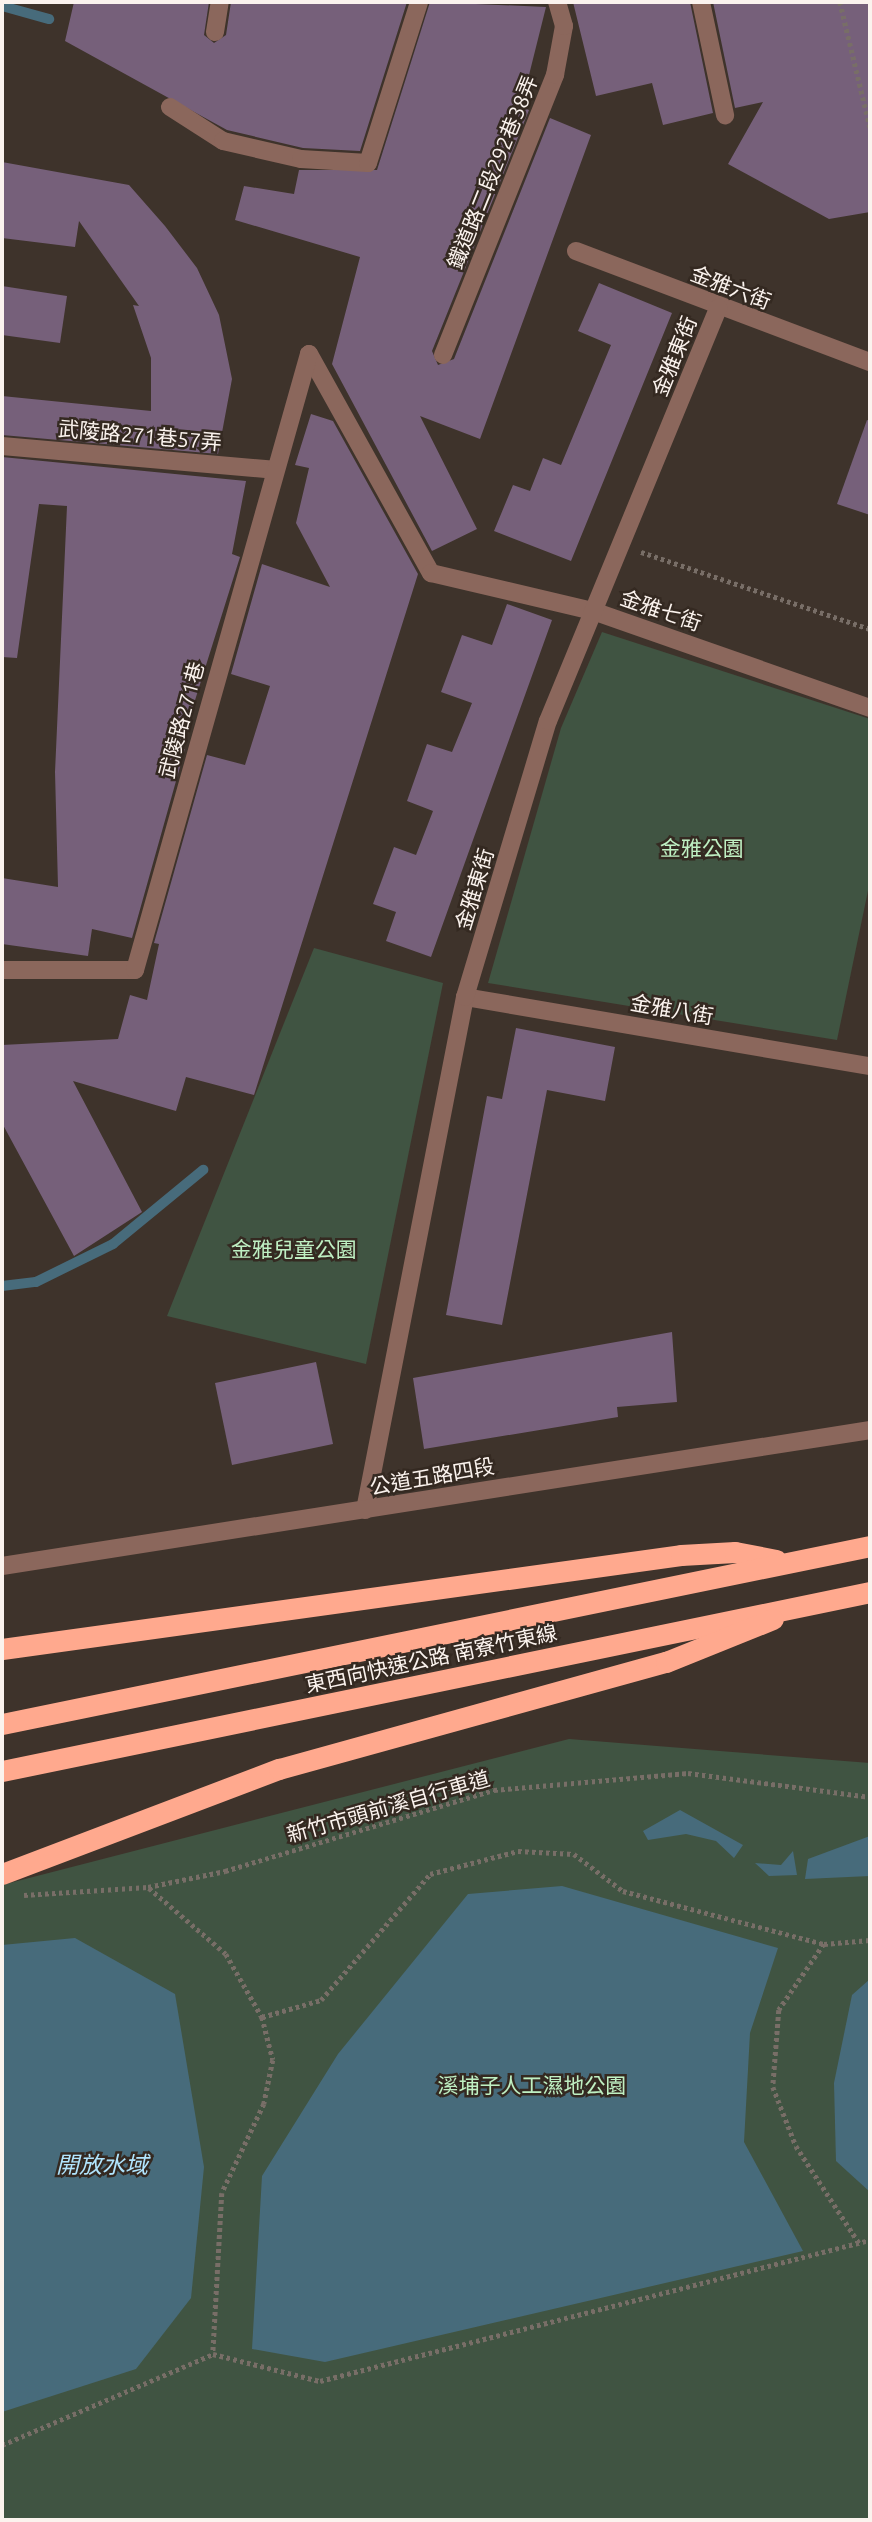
<!DOCTYPE html>
<meta charset="utf-8">
<style>
body{margin:0}
#map{position:relative;width:872px;height:2522px;overflow:hidden;background:#3e332b;font-family:Ubuntu,"Noto Sans TC",sans-serif}
div>[style]{position:absolute}
.green>*{inset:0;background:#405442}
.water>*{inset:0;background:#476b7b}
.stream>*{height:10px;margin:-5px;padding:0 5px;transform-origin:5px;border-radius:5px;background:#476b7b}
.building>*{inset:0;background:#76607a}
.path>*{height:4.5px;margin-top:-2.25px;transform-origin:0;background:repeating-linear-gradient(90deg,#786e67 0 3.5px,transparent 0 7px)}
.minor>*{height:18px;margin:-9px;padding:0 9px;transform-origin:9px;border-radius:9px;background:#8b675c}
.highway>*{height:21px;margin:-10.5px;padding:0 10.5px;transform-origin:10.5px;border-radius:10.5px;background:#ffa98e}
span{translate:-50% -50%;white-space:nowrap;text-align:center;line-height:1.15;-webkit-text-stroke:5px #342921;paint-order:stroke}
.street-label{font-size:21px;color:#fbf3ee}
.park-label{font-size:21px;color:#bff0c3}
.water-label{font-size:23px;color:#b1e5fe;font-style:italic}
.frame{position:absolute;inset:0;border:4px solid #fbf3ee;pointer-events:none}
</style>
<div id="map">
<div class="green">
<div style="clip-path:polygon(602px 632px,870px 719px,870px 881px,837px 1040px,488px 983px,561px 728px)"></div>
<div style="clip-path:polygon(314px 948px,443px 983px,366px 1364px,167px 1316px)"></div>
<div style="clip-path:polygon(569px 1739px,870px 1763px,870px 2520px,2px 2520px,2px 1885px)"></div>
</div>
<div class="water">
<div style="clip-path:polygon(680px 1810px,743px 1845px,734px 1858px,716px 1841px,686px 1834px,648px 1840px,643px 1831px)"></div>
<div style="clip-path:polygon(870px 1836px,870px 1876px,805px 1879px,808px 1859px)"></div>
<div style="clip-path:polygon(793px 1851px,797px 1875px,769px 1876px,755px 1863px,781px 1865px)"></div>
<div style="clip-path:polygon(562px 1886px,778px 1948px,750px 2033px,744px 2142px,803px 2251px,325px 2362px,252px 2349px,262px 2176px,338px 2054px,468px 1894px)"></div>
<div style="clip-path:polygon(75px 1938px,175px 1994px,204px 2167px,191px 2298px,136px 2369px,2px 2412px,2px 1945px)"></div>
<div style="clip-path:polygon(870px 1979px,870px 2192px,836px 2161px,834px 2083px,852px 1995px)"></div>
</div>
<div class="stream">
<div style="left:2px;top:6px;width:49px;rotate:15.5deg"></div>
<div style="left:2px;top:1286px;width:34px;rotate:-7deg"></div>
<div style="left:36px;top:1282px;width:86px;rotate:-26.3deg"></div>
<div style="left:113px;top:1244px;width:117px;rotate:-39.4deg"></div>
</div>
<div class="building">
<div style="clip-path:polygon(74px 2px,209px 2px,204px 35px,214px 43px,226px 35px,231px 2px,407px 2px,360px 151px,303px 148px,227px 130px,65px 41px)"></div>
<div style="clip-path:polygon(430px 2px,546px 7px,521px 107px,529px 110px,432px 351px,438px 365px,454px 359px,550px 118px,591px 135px,480px 439px,420px 416px,477px 529px,432px 551px,332px 364px,360px 257px,235px 220px,244px 186px,294px 194px,299px 170px,377px 170px)"></div>
<div style="clip-path:polygon(573px 2px,690px 2px,713px 113px,663px 125px,652px 83px,596px 96px)"></div>
<div style="clip-path:polygon(713px 2px,870px 2px,870px 212px,829px 219px,728px 164px,763px 102px,735px 108px)"></div>
<div style="clip-path:polygon(2px 162px,129px 185px,165px 226px,197px 268px,219px 315px,232px 379px,218px 454px,2px 435px,2px 396px,151px 411px,151px 358px,133px 305px,139px 306px,79px 221px,75px 247px,2px 238px)"></div>
<div style="clip-path:polygon(599px 283px,672px 313px,571px 561px,494px 531px,513px 485px,530px 491px,543px 458px,561px 465px,611px 345px,578px 331px)"></div>
<div style="clip-path:polygon(2px 286px,67px 296px,60px 343px,2px 335px)"></div>
<div style="clip-path:polygon(311px 414px,333px 421px,418px 574px,254px 1095px,186px 1077px,176px 1111px,73px 1081px,142px 1212px,74px 1256px,2px 1123px,2px 1045px,118px 1039px,130px 995px,147px 1000px,159px 944px,154px 943px,207px 755px,245px 765px,270px 686px,231px 674px,262px 564px,330px 587px,296px 523px,309px 468px,295px 465px)"></div>
<div style="clip-path:polygon(867px 420px,870px 421px,870px 515px,837px 504px)"></div>
<div style="clip-path:polygon(2px 457px,246px 481px,232px 554px,240px 557px,180px 748px,185px 749px,132px 938px,92px 929px,88px 956px,2px 944px,2px 878px,58px 887px,55px 772px,67px 506px,39px 504px,17px 658px,2px 657px)"></div>
<div style="clip-path:polygon(507px 604px,552px 620px,431px 957px,386px 941px,396px 912px,373px 904px,394px 847px,416px 855px,433px 811px,407px 801px,427px 744px,452px 752px,472px 703px,441px 692px,462px 635px,492px 645px)"></div>
<div style="clip-path:polygon(516px 1028px,615px 1047px,605px 1101px,547px 1090px,502px 1325px,446px 1315px,487px 1096px,502px 1099px)"></div>
<div style="clip-path:polygon(672px 1332px,677px 1402px,617px 1407px,618px 1417px,424px 1449px,413px 1378px)"></div>
<div style="clip-path:polygon(316px 1362px,333px 1444px,232px 1465px,215px 1383px)"></div>
</div>
<div class="path">
<div style="left:840px;top:2px;width:129px;rotate:76.5deg"></div>
<div style="left:641px;top:552px;width:242px;rotate:18.6deg"></div>
<div style="left:149px;top:1888px;width:101px;rotate:40.6deg"></div>
<div style="left:226px;top:1954px;width:73px;rotate:60.3deg"></div>
<div style="left:262px;top:2017px;width:44px;rotate:75.7deg"></div>
<div style="left:273px;top:2060px;width:45px;rotate:101.6deg"></div>
<div style="left:264px;top:2104px;width:98px;rotate:115.3deg"></div>
<div style="left:222px;top:2193px;width:161px;rotate:93.2deg"></div>
<div style="left:24px;top:1895px;width:124px;rotate:-3.7deg"></div>
<div style="left:148px;top:1887px;width:79px;rotate:-11.7deg"></div>
<div style="left:225px;top:1871px;width:281px;rotate:-16.8deg"></div>
<div style="left:494px;top:1790px;width:195px;rotate:-5deg"></div>
<div style="left:688px;top:1773px;width:184px;rotate:7.5deg"></div>
<div style="left:824px;top:1944px;width:80px;rotate:124.3deg"></div>
<div style="left:779px;top:2010px;width:77px;rotate:94.5deg"></div>
<div style="left:773px;top:2087px;width:63px;rotate:68.7deg"></div>
<div style="left:796px;top:2146px;width:116px;rotate:57deg"></div>
<div style="left:262px;top:2017px;width:61px;rotate:-16.1deg"></div>
<div style="left:321px;top:2000px;width:167px;rotate:-49.1deg"></div>
<div style="left:430px;top:1874px;width:91px;rotate:-14.6deg"></div>
<div style="left:518px;top:1851px;width:56px;rotate:3.1deg"></div>
<div style="left:574px;top:1854px;width:61px;rotate:37.1deg"></div>
<div style="left:623px;top:1891px;width:208px;rotate:14.8deg"></div>
<div style="left:824px;top:1944px;width:46px;rotate:-5deg"></div>
<div style="left:2px;top:2445px;width:230px;rotate:-23.3deg"></div>
<div style="left:213px;top:2354px;width:110px;rotate:14.2deg"></div>
<div style="left:320px;top:2381px;width:568px;rotate:-14.38deg"></div>
</div>
<div class="minor">
<div style="left:701px;top:2px;width:116px;rotate:78deg"></div>
<div style="left:215px;top:32px;width:30px;rotate:-81deg"></div>
<div style="left:170px;top:107px;width:63px;rotate:32.7deg"></div>
<div style="left:223px;top:141px;width:80px;rotate:13deg"></div>
<div style="left:301px;top:159px;width:67px;rotate:3.4deg"></div>
<div style="left:368px;top:163px;width:169px;rotate:-72.4deg"></div>
<div style="left:576px;top:251px;width:314px;rotate:20.7deg"></div>
<div style="left:309px;top:354px;width:251px;rotate:60.9deg"></div>
<div style="left:431px;top:573px;width:166px;rotate:13.2deg"></div>
<div style="left:593px;top:611px;width:293px;rotate:19.3deg"></div>
<div style="left:443px;top:355px;width:302px;rotate:-68.2deg"></div>
<div style="left:555px;top:75px;width:50px;rotate:-79.6deg"></div>
<div style="left:564px;top:26px;width:25px;rotate:-106deg"></div>
<div style="left:2px;top:446px;width:273px;rotate:5deg"></div>
<div style="left:2px;top:970px;width:133px"></div>
<div style="left:135px;top:970px;width:640px;rotate:-74.23deg"></div>
<div style="left:465px;top:997px;width:411px;rotate:9.7deg"></div>
<div style="left:365px;top:1510px;width:523px;rotate:-78.97deg"></div>
<div style="left:465px;top:997px;width:288px;rotate:-73.3deg"></div>
<div style="left:548px;top:721px;width:447px;rotate:-67.6deg"></div>
<div style="left:2px;top:1566px;width:879px;rotate:-8.9deg"></div>
</div>
<div class="highway">
<div style="left:2px;top:1649px;width:685px;rotate:-7.88deg"></div>
<div style="left:681px;top:1555px;width:54px;rotate:-3.2deg"></div>
<div style="left:735px;top:1552px;width:42px;rotate:11deg"></div>
<div style="left:2px;top:1724px;width:886px;rotate:-11.59deg"></div>
<div style="left:2px;top:1771px;width:886px;rotate:-11.65deg"></div>
<div style="left:2px;top:1874px;width:296px;rotate:-20.8deg"></div>
<div style="left:279px;top:1769px;width:402px;rotate:-15.5deg"></div>
<div style="left:666px;top:1662px;width:115px;rotate:-21.9deg"></div>
</div>
<div class="street-label">
<span style="left:492px;top:172px;rotate:-68deg">鐵道路二段292巷38弄</span>
<span style="left:731px;top:287px;rotate:21deg">金雅六街</span>
<span style="left:674px;top:356px;rotate:-68deg">金雅東街</span>
<span style="left:140px;top:435px;rotate:5deg">武陵路271巷57弄</span>
<span style="left:661px;top:610px;rotate:19deg">金雅七街</span>
<span style="left:181px;top:720px;rotate:-75deg">武陵路271巷</span>
<span style="left:474px;top:889px;rotate:-73deg">金雅東街</span>
<span style="left:672px;top:1009px;rotate:10deg">金雅八街</span>
<span style="left:432px;top:1476px;rotate:-10deg">公道五路四段</span>
<span style="left:431px;top:1658px;rotate:-12deg">東西向快速公路 南寮竹東線</span>
<span style="left:388px;top:1806px;rotate:-16deg">新竹市頭前溪自行車道</span>
</div>
<div class="park-label">
<span style="left:702px;top:848px">金雅公園</span>
<span style="left:294px;top:1249px">金雅兒童公園</span>
<span style="left:532px;top:2085px">溪埔子人工濕地公園</span>
</div>
<div class="water-label">
<span style="left:102px;top:2165px">開放水域</span>
</div>
<div class="frame"></div>
</div>
